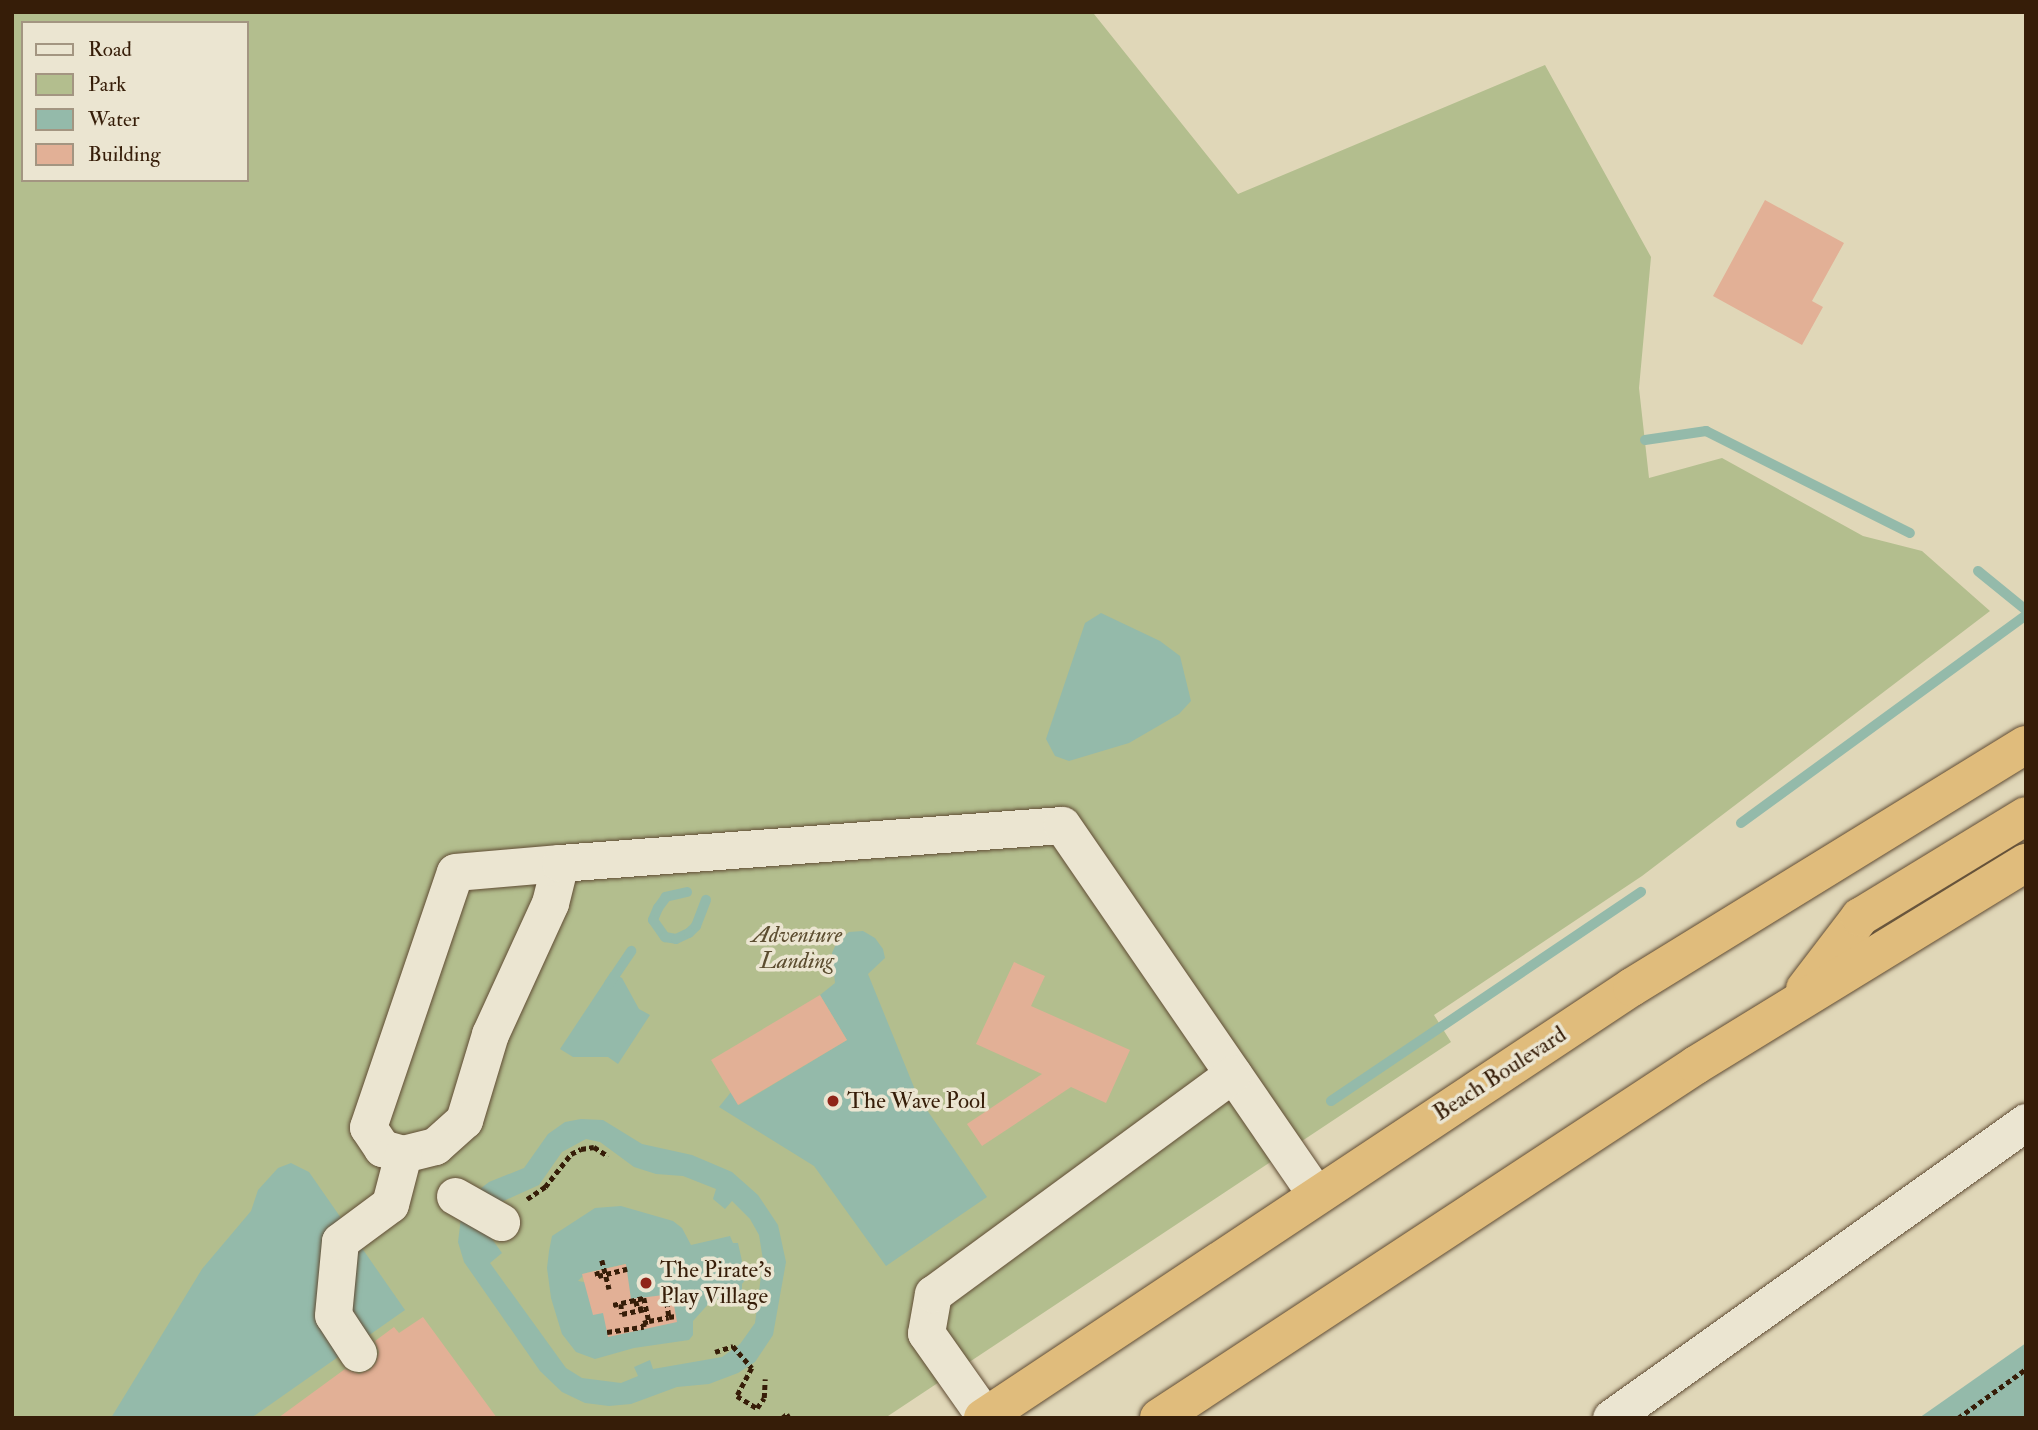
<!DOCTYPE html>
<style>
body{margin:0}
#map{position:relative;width:2038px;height:1430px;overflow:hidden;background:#e0d7b8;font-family:"IM FELL Double Pica",serif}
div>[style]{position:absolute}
.green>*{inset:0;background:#b3be8e}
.water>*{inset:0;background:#94baaa}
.stream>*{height:10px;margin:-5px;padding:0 5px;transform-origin:5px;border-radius:5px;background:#94baaa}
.building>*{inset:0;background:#e2b096}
.path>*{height:4.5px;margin-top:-2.25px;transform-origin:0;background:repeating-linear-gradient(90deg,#361d08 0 5px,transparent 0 8.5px)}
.roads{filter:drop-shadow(0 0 2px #604c34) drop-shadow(0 0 2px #604c34)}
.minor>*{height:37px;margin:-18.5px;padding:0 18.5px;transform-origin:18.5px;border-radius:18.5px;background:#ebe5d1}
.highway>*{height:38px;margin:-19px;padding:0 19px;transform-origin:19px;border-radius:19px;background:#e0bc7c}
.dots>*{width:19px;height:19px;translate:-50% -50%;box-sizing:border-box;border:4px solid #ebe5d1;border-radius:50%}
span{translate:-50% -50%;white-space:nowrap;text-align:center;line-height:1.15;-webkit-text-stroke:7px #ebe5d1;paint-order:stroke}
.park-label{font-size:23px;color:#5c4d30;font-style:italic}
.street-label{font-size:23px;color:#361d08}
.poi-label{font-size:23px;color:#361d08}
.left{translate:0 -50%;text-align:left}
.frame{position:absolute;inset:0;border:14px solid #361d08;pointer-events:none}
.legend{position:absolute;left:21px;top:21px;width:228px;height:161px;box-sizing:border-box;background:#ebe5d1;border:2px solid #a39581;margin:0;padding:9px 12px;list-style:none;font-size:21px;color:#361d08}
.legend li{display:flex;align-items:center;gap:14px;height:35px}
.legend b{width:35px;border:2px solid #a39581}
</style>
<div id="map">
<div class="green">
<div style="clip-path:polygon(evenodd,12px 12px,1094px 14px,1238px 194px,1545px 65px,1651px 257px,1639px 388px,1649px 478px,1722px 458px,1863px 536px,1922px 551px,1990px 611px,1642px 876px,1434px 1015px,1451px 1042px,885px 1418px,12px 1418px,12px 12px,23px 23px,247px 23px,247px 180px,23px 180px,23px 23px)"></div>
</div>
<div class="water">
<div style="clip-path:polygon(1101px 613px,1160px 641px,1180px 656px,1191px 701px,1179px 714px,1129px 743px,1069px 761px,1055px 756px,1046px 739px,1085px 623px)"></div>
<div style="clip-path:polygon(863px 931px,875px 938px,883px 949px,885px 958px,868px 974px,918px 1097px,987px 1197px,886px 1266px,814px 1166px,719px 1107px,731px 1092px,739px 1105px,847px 1040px,820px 995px,835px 983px,832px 953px,837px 942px,849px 932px)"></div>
<div style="clip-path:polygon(611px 972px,622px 978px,639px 1009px,650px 1015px,618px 1064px,608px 1057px,573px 1057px,560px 1049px)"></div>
<div style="clip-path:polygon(evenodd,581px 1119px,603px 1120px,642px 1144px,692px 1155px,732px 1172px,758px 1195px,778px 1225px,786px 1262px,773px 1335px,755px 1362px,738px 1373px,709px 1384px,677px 1387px,631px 1404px,609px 1406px,585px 1403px,562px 1392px,540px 1371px,464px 1262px,458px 1242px,461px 1218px,475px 1193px,489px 1182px,524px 1168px,548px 1134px,565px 1122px,581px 1119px,586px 1139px,600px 1142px,634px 1167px,656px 1174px,683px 1176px,716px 1189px,713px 1199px,725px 1209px,732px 1201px,750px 1219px,759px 1235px,763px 1260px,755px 1323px,740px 1344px,722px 1357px,653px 1369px,650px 1360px,634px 1367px,638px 1376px,621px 1383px,582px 1378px,566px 1368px,490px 1263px,502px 1253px,485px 1229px,499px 1203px,539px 1185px,562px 1152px,586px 1139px)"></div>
<div style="clip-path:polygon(291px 1163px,309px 1172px,405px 1310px,251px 1418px,111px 1418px,202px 1269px,251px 1211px,258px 1190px,278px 1168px)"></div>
<div style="clip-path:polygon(evenodd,621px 1206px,673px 1221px,682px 1228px,691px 1245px,730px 1236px,733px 1243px,738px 1243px,746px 1279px,742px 1284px,742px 1293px,712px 1300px,693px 1321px,693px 1335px,689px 1340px,634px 1348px,595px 1359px,576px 1352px,562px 1334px,551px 1298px,547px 1268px,549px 1251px,552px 1236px,595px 1208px,621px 1206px,625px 1264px,627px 1274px,589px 1283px,578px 1281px,586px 1273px,625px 1264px)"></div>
<div style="clip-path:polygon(2026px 1343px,2026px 1418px,1919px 1418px)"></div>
</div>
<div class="stream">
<div style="left:1645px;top:440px;width:62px;rotate:-8.4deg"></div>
<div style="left:1706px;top:431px;width:228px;rotate:26.6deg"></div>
<div style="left:1978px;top:571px;width:62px;rotate:39.1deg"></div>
<div style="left:1741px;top:823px;width:353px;rotate:-36.1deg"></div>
<div style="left:687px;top:892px;width:22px;rotate:167deg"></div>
<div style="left:666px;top:897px;width:14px;rotate:126deg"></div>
<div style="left:658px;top:908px;width:13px;rotate:113deg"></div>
<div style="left:653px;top:920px;width:21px;rotate:55deg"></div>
<div style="left:665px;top:937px;width:11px;rotate:10deg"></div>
<div style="left:676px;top:939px;width:14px;rotate:-25deg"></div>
<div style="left:689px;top:933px;width:10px;rotate:-45deg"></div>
<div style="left:696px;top:926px;width:28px;rotate:-69deg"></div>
<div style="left:609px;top:984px;width:40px;rotate:-56deg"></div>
<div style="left:1331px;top:1101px;width:374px;rotate:-34deg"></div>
</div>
<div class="building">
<div style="clip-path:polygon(1765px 200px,1844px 243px,1812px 301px,1823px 307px,1802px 345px,1713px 296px)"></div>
<div style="clip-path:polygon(1014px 962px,1045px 976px,1031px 1006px,1130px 1050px,1106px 1103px,1071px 1087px,982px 1146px,967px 1124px,1042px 1074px,976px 1044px)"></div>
<div style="clip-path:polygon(820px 995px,847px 1040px,738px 1105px,711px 1060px)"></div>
<div style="clip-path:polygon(626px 1264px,631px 1299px,672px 1294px,677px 1322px,608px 1337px,603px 1313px,593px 1315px,582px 1274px)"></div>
<div style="clip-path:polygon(423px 1317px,497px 1418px,278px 1418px,345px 1369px,359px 1374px,370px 1370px,376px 1363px,379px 1352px,375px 1341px,394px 1327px,399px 1333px)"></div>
</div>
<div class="path">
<div style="left:527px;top:1199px;width:22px;rotate:-34deg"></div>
<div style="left:545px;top:1187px;width:42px;rotate:-51.8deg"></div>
<div style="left:571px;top:1154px;width:11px;rotate:-27deg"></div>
<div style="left:581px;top:1149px;width:13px;rotate:-9deg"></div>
<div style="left:594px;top:1147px;width:17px;rotate:33deg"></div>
<div style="left:602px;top:1260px;width:30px;rotate:76deg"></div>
<div style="left:597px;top:1271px;width:5px;rotate:79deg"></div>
<div style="left:598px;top:1276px;width:30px;rotate:-14deg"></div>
<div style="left:673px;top:1300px;width:6px;rotate:162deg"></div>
<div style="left:667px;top:1302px;width:15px;rotate:82deg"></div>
<div style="left:669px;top:1317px;width:7px;rotate:-8deg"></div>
<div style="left:633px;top:1301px;width:3px"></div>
<div style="left:636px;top:1301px;width:8px;rotate:76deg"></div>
<div style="left:638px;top:1309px;width:5px;rotate:-11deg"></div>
<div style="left:621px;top:1304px;width:10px;rotate:84deg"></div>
<div style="left:622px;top:1314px;width:25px;rotate:-12deg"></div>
<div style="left:613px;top:1305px;width:32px;rotate:-13deg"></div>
<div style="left:644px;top:1298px;width:24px;rotate:78deg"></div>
<div style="left:649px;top:1321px;width:20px;rotate:-11deg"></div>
<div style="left:607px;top:1332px;width:37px;rotate:-8deg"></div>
<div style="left:644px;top:1327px;width:4px;rotate:-104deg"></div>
<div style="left:643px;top:1323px;width:6px;rotate:-18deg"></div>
<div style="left:715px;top:1352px;width:19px;rotate:-18deg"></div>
<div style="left:733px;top:1346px;width:29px;rotate:49deg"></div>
<div style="left:752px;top:1368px;width:32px;rotate:118deg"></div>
<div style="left:737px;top:1396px;width:23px;rotate:31deg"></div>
<div style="left:757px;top:1408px;width:12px;rotate:-55deg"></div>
<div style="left:764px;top:1398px;width:19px;rotate:-87deg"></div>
<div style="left:782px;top:1418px;width:6px;rotate:-39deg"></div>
<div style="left:787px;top:1414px;width:4px;rotate:63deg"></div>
<div style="left:1958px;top:1418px;width:84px;rotate:-35.8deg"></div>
</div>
<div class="roads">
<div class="minor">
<div style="left:560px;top:863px;width:41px;rotate:104deg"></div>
<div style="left:550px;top:903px;width:144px;rotate:114.6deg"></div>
<div style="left:490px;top:1034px;width:90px;rotate:106.8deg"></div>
<div style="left:464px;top:1120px;width:39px;rotate:138deg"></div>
<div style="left:435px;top:1146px;width:33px;rotate:166deg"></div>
<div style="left:403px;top:1154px;width:22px;rotate:-164deg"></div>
<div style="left:382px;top:1148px;width:25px;rotate:-124deg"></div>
<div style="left:368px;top:1127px;width:269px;rotate:-71.2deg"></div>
<div style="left:455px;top:872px;width:105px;rotate:-4.9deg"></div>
<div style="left:560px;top:863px;width:503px;rotate:-4.33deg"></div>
<div style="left:1062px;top:825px;width:448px;rotate:55.5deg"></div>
<div style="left:455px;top:1196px;width:53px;rotate:29.5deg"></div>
<div style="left:358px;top:1353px;width:45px;rotate:-123.3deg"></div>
<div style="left:333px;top:1315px;width:74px;rotate:-84.6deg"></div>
<div style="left:340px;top:1241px;width:62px;rotate:-36.5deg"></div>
<div style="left:390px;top:1204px;width:52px;rotate:-75.4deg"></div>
<div style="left:986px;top:1418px;width:104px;rotate:-125.2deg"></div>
<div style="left:926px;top:1333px;width:40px;rotate:-80deg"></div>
<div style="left:933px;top:1294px;width:372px;rotate:-36.3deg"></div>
<div style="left:1611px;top:1418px;width:510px;rotate:-35.5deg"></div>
</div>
<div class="highway">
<div style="left:1805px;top:989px;width:91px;rotate:-52.6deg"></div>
<div style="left:1860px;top:917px;width:194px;rotate:-31.3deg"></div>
<div style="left:983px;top:1418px;width:779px;rotate:-33.59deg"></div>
<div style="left:1632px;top:987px;width:462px;rotate:-31.6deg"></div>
<div style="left:1159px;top:1418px;width:643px;rotate:-33.32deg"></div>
<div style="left:1696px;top:1065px;width:387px;rotate:-31.5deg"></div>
</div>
</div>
<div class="dots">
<div style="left:833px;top:1101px;background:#8f2418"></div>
<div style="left:646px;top:1283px;background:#8f2418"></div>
</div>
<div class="park-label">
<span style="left:797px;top:948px">Adventure<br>Landing</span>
</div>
<div class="street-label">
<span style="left:1500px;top:1074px;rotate:-33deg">Beach Boulevard</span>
</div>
<div class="poi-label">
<span class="left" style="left:847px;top:1101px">The Wave Pool</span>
<span class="left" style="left:660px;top:1283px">The Pirate's<br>Play Village</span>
</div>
<div class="frame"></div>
<ul class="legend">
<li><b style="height:9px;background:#ebe5d1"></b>Road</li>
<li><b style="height:19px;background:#b3be8e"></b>Park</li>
<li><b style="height:19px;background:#94baaa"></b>Water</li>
<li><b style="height:19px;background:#e2b096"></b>Building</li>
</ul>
</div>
